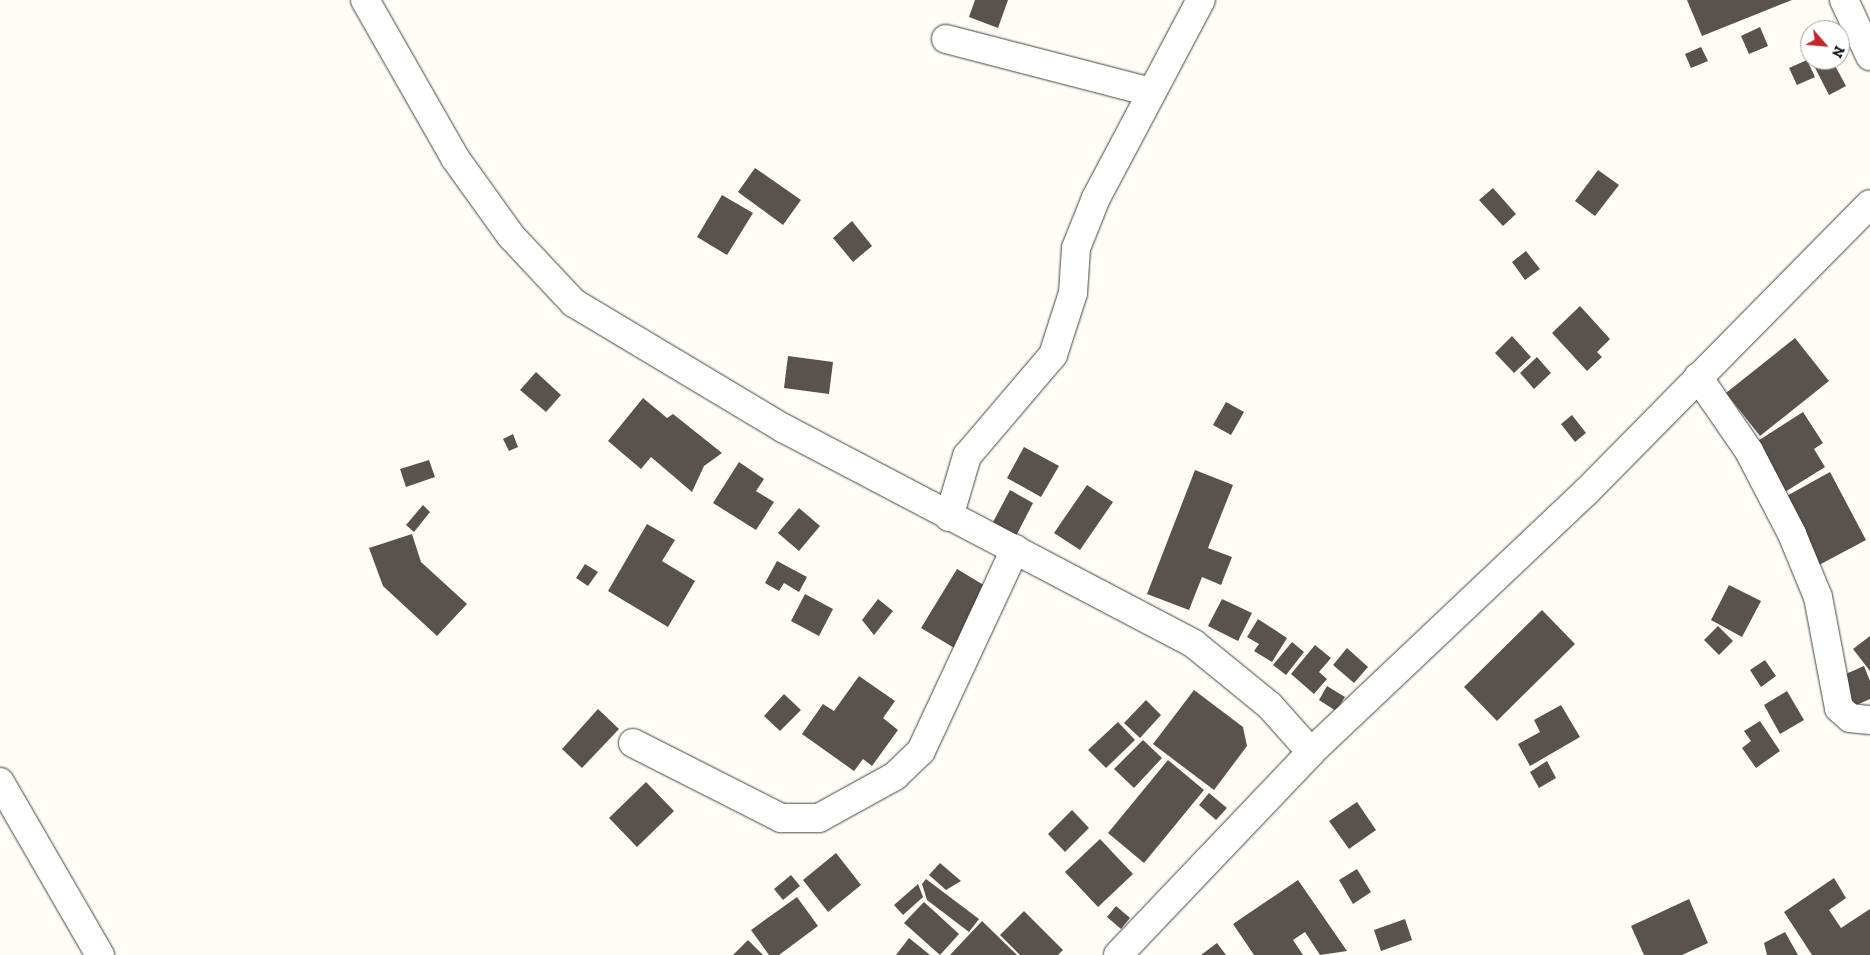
<!DOCTYPE html>
<style>
body{margin:0}
#map{position:relative;width:1870px;height:955px;overflow:hidden;background:#fffdf5;font-family:"Zilla Slab",serif}
div>[style]{position:absolute}
.building>*{inset:0;background:#5a524d}
.roads{filter:drop-shadow(0 0 1px #444) drop-shadow(0 0 1px #444)}
.minor>*{height:28px;margin:-14px;padding:0 14px;transform-origin:14px;border-radius:14px;background:#fff}
span{translate:-50% -50%;white-space:nowrap;text-align:center;line-height:1.15;-webkit-text-stroke:5px #fff;paint-order:stroke}
.north{position:absolute;left:1800px;top:20px;width:50px;height:50px;box-sizing:border-box;background:#fff;border:1px solid #a0a0a0;border-radius:50%;rotate:117deg;font-size:14px;font-weight:700;line-height:20px;text-align:center;color:#111}
.north::after{content:'';display:block;margin:auto;width:18px;height:22px;background:#c4262e;clip-path:polygon(50% 0,100% 100%,50% 72%,0 100%)}
</style>
<div id="map">
<div class="building">
<div style="clip-path:polygon(975px 0,1008px 0,998px 28px,969px 17px)"></div>
<div style="clip-path:polygon(1687px 0,1792px 0,1702px 36px)"></div>
<div style="clip-path:polygon(1760px 27px,1768px 46px,1749px 54px,1741px 36px)"></div>
<div style="clip-path:polygon(1701px 47px,1708px 61px,1691px 68px,1685px 54px)"></div>
<div style="clip-path:polygon(1807px 60px,1815px 77px,1797px 85px,1789px 68px)"></div>
<div style="clip-path:polygon(1811px 60px,1832px 60px,1846px 86px,1829px 95px)"></div>
<div style="clip-path:polygon(755px 168px,801px 200px,783px 225px,738px 192px)"></div>
<div style="clip-path:polygon(1598px 170px,1619px 185px,1595px 216px,1575px 201px)"></div>
<div style="clip-path:polygon(1493px 188px,1516px 214px,1503px 226px,1479px 200px)"></div>
<div style="clip-path:polygon(722px 195px,753px 213px,727px 255px,697px 237px)"></div>
<div style="clip-path:polygon(852px 221px,872px 246px,853px 262px,833px 238px)"></div>
<div style="clip-path:polygon(1526px 251px,1540px 269px,1525px 280px,1512px 262px)"></div>
<div style="clip-path:polygon(1580px 306px,1610px 339px,1597px 352px,1602px 357px,1587px 371px,1552px 333px)"></div>
<div style="clip-path:polygon(1512px 336px,1531px 357px,1514px 373px,1495px 353px)"></div>
<div style="clip-path:polygon(1795px 338px,1829px 381px,1760px 436px,1726px 393px)"></div>
<div style="clip-path:polygon(788px 356px,833px 362px,829px 394px,784px 388px)"></div>
<div style="clip-path:polygon(1537px 357px,1551px 373px,1534px 389px,1520px 373px)"></div>
<div style="clip-path:polygon(536px 372px,561px 395px,546px 412px,520px 390px)"></div>
<div style="clip-path:polygon(643px 398px,667px 418px,673px 414px,722px 453px,704px 466px,692px 492px,651px 457px,641px 469px,608px 441px)"></div>
<div style="clip-path:polygon(1226px 402px,1244px 412px,1231px 435px,1213px 425px)"></div>
<div style="clip-path:polygon(1803px 412px,1823px 443px,1814px 449px,1825px 467px,1780px 495px,1750px 446px)"></div>
<div style="clip-path:polygon(1572px 415px,1586px 433px,1575px 442px,1561px 424px)"></div>
<div style="clip-path:polygon(513px 434px,518px 447px,509px 451px,503px 439px)"></div>
<div style="clip-path:polygon(1024px 447px,1059px 466px,1041px 497px,1007px 478px)"></div>
<div style="clip-path:polygon(429px 460px,435px 477px,406px 487px,400px 469px)"></div>
<div style="clip-path:polygon(739px 462px,764px 479px,756px 491px,774px 502px,756px 530px,713px 503px)"></div>
<div style="clip-path:polygon(1195px 470px,1233px 485px,1208px 548px,1232px 557px,1221px 585px,1202px 577px,1189px 610px,1147px 594px)"></div>
<div style="clip-path:polygon(1830px 472px,1866px 540px,1819px 565px,1783px 498px)"></div>
<div style="clip-path:polygon(1087px 485px,1113px 502px,1080px 550px,1054px 533px)"></div>
<div style="clip-path:polygon(1010px 490px,1033px 503px,1016px 536px,993px 522px)"></div>
<div style="clip-path:polygon(423px 505px,430px 512px,414px 532px,406px 525px)"></div>
<div style="clip-path:polygon(799px 508px,820px 526px,799px 551px,778px 533px)"></div>
<div style="clip-path:polygon(647px 524px,675px 540px,662px 561px,695px 581px,668px 627px,608px 591px)"></div>
<div style="clip-path:polygon(412px 534px,421px 562px,467px 604px,437px 636px,383px 586px,369px 548px)"></div>
<div style="clip-path:polygon(777px 561px,807px 577px,799px 592px,784px 583px,779px 591px,765px 583px)"></div>
<div style="clip-path:polygon(585px 564px,598px 572px,588px 586px,576px 578px)"></div>
<div style="clip-path:polygon(957px 569px,1002px 596px,966px 655px,921px 628px)"></div>
<div style="clip-path:polygon(1729px 585px,1761px 601px,1742px 637px,1711px 620px)"></div>
<div style="clip-path:polygon(805px 594px,833px 609px,819px 636px,791px 621px)"></div>
<div style="clip-path:polygon(878px 599px,893px 611px,874px 635px,862px 620px)"></div>
<div style="clip-path:polygon(1222px 599px,1252px 613px,1238px 641px,1208px 626px)"></div>
<div style="clip-path:polygon(1542px 610px,1575px 644px,1497px 721px,1464px 687px)"></div>
<div style="clip-path:polygon(1258px 619px,1287px 638px,1272px 662px,1254px 651px,1259px 644px,1247px 637px)"></div>
<div style="clip-path:polygon(1718px 626px,1733px 641px,1719px 655px,1704px 640px)"></div>
<div style="clip-path:polygon(1870px 636px,1870px 671px,1853px 649px)"></div>
<div style="clip-path:polygon(1292px 642px,1304px 652px,1286px 675px,1273px 665px)"></div>
<div style="clip-path:polygon(1315px 645px,1331px 658px,1319px 672px,1327px 679px,1314px 694px,1291px 674px)"></div>
<div style="clip-path:polygon(1347px 648px,1368px 667px,1354px 683px,1333px 665px)"></div>
<div style="clip-path:polygon(1765px 660px,1776px 676px,1761px 687px,1750px 670px)"></div>
<div style="clip-path:polygon(1864px 666px,1870px 681px,1870px 699px,1852px 707px,1839px 677px)"></div>
<div style="clip-path:polygon(859px 676px,895px 701px,883px 718px,898px 730px,872px 766px,863px 759px,854px 771px,802px 734px,823px 704px,834px 711px)"></div>
<div style="clip-path:polygon(1327px 686px,1345px 697px,1336px 711px,1319px 700px)"></div>
<div style="clip-path:polygon(1194px 690px,1243px 727px,1247px 746px,1214px 790px,1153px 744px)"></div>
<div style="clip-path:polygon(1787px 691px,1804px 720px,1780px 734px,1764px 705px)"></div>
<div style="clip-path:polygon(784px 694px,801px 710px,780px 731px,764px 716px)"></div>
<div style="clip-path:polygon(1146px 700px,1161px 715px,1140px 738px,1124px 723px)"></div>
<div style="clip-path:polygon(1561px 705px,1580px 737px,1530px 766px,1518px 744px,1540px 732px,1534px 720px)"></div>
<div style="clip-path:polygon(598px 709px,619px 729px,582px 768px,562px 749px)"></div>
<div style="clip-path:polygon(1760px 721px,1780px 751px,1756px 768px,1742px 748px,1751px 741px,1744px 731px)"></div>
<div style="clip-path:polygon(1118px 722px,1135px 740px,1106px 768px,1088px 750px)"></div>
<div style="clip-path:polygon(1143px 740px,1162px 758px,1134px 788px,1114px 769px)"></div>
<div style="clip-path:polygon(1168px 760px,1204px 790px,1144px 863px,1108px 833px)"></div>
<div style="clip-path:polygon(1547px 761px,1556px 778px,1539px 788px,1530px 772px)"></div>
<div style="clip-path:polygon(646px 782px,674px 811px,637px 847px,609px 818px)"></div>
<div style="clip-path:polygon(1209px 793px,1227px 808px,1216px 820px,1199px 805px)"></div>
<div style="clip-path:polygon(1357px 802px,1376px 830px,1349px 849px,1329px 821px)"></div>
<div style="clip-path:polygon(1072px 810px,1089px 828px,1065px 852px,1048px 834px)"></div>
<div style="clip-path:polygon(1100px 839px,1133px 874px,1098px 907px,1065px 872px)"></div>
<div style="clip-path:polygon(836px 853px,861px 885px,828px 912px,803px 880px)"></div>
<div style="clip-path:polygon(940px 863px,961px 881px,946px 890px,929px 875px)"></div>
<div style="clip-path:polygon(1357px 869px,1371px 892px,1353px 904px,1339px 880px)"></div>
<div style="clip-path:polygon(791px 875px,800px 886px,783px 900px,774px 889px)"></div>
<div style="clip-path:polygon(1834px 878px,1846px 898px,1829px 910px,1841px 928px,1870px 909px,1870px 955px,1812px 955px,1784px 912px)"></div>
<div style="clip-path:polygon(926px 879px,979px 919px,969px 932px,927px 900px,922px 884px)"></div>
<div style="clip-path:polygon(1298px 880px,1347px 951px,1320px 955px,1305px 932px,1293px 940px,1303px 955px,1254px 955px,1233px 924px)"></div>
<div style="clip-path:polygon(918px 884px,923px 897px,903px 915px,894px 905px)"></div>
<div style="clip-path:polygon(797px 897px,818px 926px,779px 955px,769px 955px,751px 930px)"></div>
<div style="clip-path:polygon(1689px 899px,1708px 943px,1682px 955px,1644px 955px,1631px 926px)"></div>
<div style="clip-path:polygon(924px 902px,959px 934px,940px 955px,904px 923px)"></div>
<div style="clip-path:polygon(1116px 906px,1130px 918px,1121px 929px,1107px 917px)"></div>
<div style="clip-path:polygon(1024px 911px,1063px 950px,1058px 955px,1020px 955px,1000px 935px)"></div>
<div style="clip-path:polygon(1405px 919px,1412px 940px,1381px 951px,1374px 930px)"></div>
<div style="clip-path:polygon(982px 921px,1017px 955px,950px 955px)"></div>
<div style="clip-path:polygon(1785px 932px,1798px 955px,1767px 955px,1764px 943px)"></div>
<div style="clip-path:polygon(909px 938px,930px 955px,896px 955px)"></div>
<div style="clip-path:polygon(748px 940px,763px 955px,733px 955px)"></div>
<div style="clip-path:polygon(1217px 943px,1226px 955px,1201px 955px)"></div>
</div>
<div class="roads">
<div class="minor">
<div style="left:365px;top:0;width:182px;rotate:60.3deg"></div>
<div style="left:455px;top:158px;width:96px;rotate:54.3deg"></div>
<div style="left:511px;top:236px;width:92px;rotate:46.8deg"></div>
<div style="left:574px;top:303px;width:244px;rotate:30.9deg"></div>
<div style="left:783px;top:428px;width:464px;rotate:27.7deg"></div>
<div style="left:1194px;top:644px;width:98px;rotate:39.2deg"></div>
<div style="left:1270px;top:706px;width:62px;rotate:48.3deg"></div>
<div style="left:1844px;top:0;width:62px;rotate:65.1deg"></div>
<div style="left:946px;top:39px;width:212px;rotate:14.5deg"></div>
<div style="left:1698px;top:377px;width:90px;rotate:55.4deg"></div>
<div style="left:1749px;top:451px;width:93px;rotate:62.6deg"></div>
<div style="left:1792px;top:534px;width:68px;rotate:67.6deg"></div>
<div style="left:1818px;top:597px;width:113px;rotate:79.3deg"></div>
<div style="left:1839px;top:708px;width:15px;rotate:42deg"></div>
<div style="left:1850px;top:718px;width:20px;rotate:6deg"></div>
<div style="left:949px;top:517px;width:64px;rotate:-73.6deg"></div>
<div style="left:967px;top:456px;width:133px;rotate:-49.6deg"></div>
<div style="left:1053px;top:355px;width:65px;rotate:-72.1deg"></div>
<div style="left:1073px;top:293px;width:45px;rotate:-86.2deg"></div>
<div style="left:1076px;top:248px;width:54px;rotate:-68.2deg"></div>
<div style="left:1096px;top:198px;width:224px;rotate:-62.1deg"></div>
<div style="left:633px;top:743px;width:166px;rotate:26.9deg"></div>
<div style="left:781px;top:818px;width:38px"></div>
<div style="left:819px;top:818px;width:87px;rotate:-28.9deg"></div>
<div style="left:895px;top:776px;width:36px;rotate:-44deg"></div>
<div style="left:921px;top:751px;width:223px;rotate:-65deg"></div>
<div style="left:0;top:782px;width:200px;rotate:60deg"></div>
<div style="left:1118px;top:955px;width:280px;rotate:-46.4deg"></div>
<div style="left:1311px;top:752px;width:378px;rotate:-43.4deg"></div>
<div style="left:1586px;top:492px;width:404px;rotate:-45.4deg"></div>
</div>
</div>
<div class="north">N</div>
</div>
